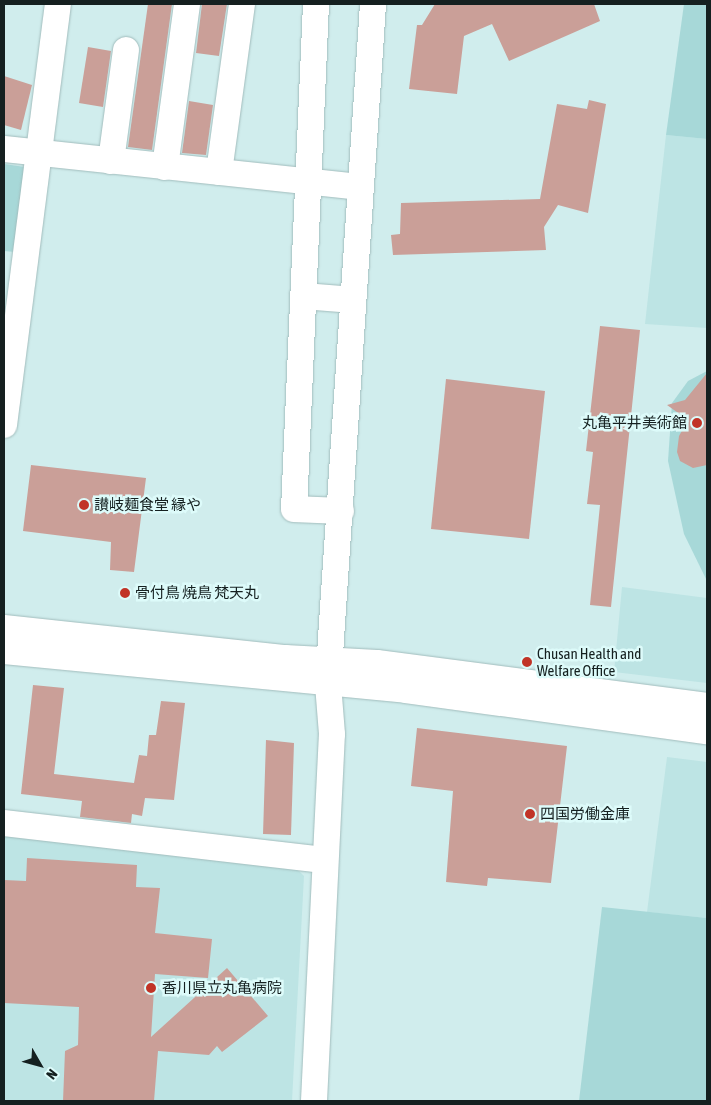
<!DOCTYPE html>
<meta charset="utf-8">
<style>
body{margin:0}
#map{position:relative;width:711px;height:1105px;overflow:hidden;background:#d0eded;font-family:"Asap Condensed","Noto Sans JP",sans-serif}
div>[style]{position:absolute}
.built>*{inset:0;background:#bde4e4}
.green>*{inset:0;background:#a7d8d8}
.building>*{inset:0;background:#ca9f98}
.roads{filter:drop-shadow(0 0 1px #a1bcbc) drop-shadow(0 0 1px #a1bcbc)}
.minor>*{height:26px;margin:-13px;padding:0 13px;transform-origin:13px;border-radius:13px;background:#fff}
.dots>*{width:14px;height:14px;translate:-50% -50%;box-sizing:border-box;border:2px solid #ddfbfa;border-radius:50%}
span{translate:-50% -50%;white-space:nowrap;text-align:center;line-height:1.15;-webkit-text-stroke:5px #ddfbfa;paint-order:stroke}
.poi-label{font-size:15px;color:#152020}
.right{translate:-100% -50%;text-align:right}
.left{translate:0 -50%;text-align:left}
.frame{position:absolute;inset:0;border:5px solid #152020;pointer-events:none}
.north{position:absolute;left:15px;top:1040px;width:50px;height:50px;-webkit-text-stroke:4px #ddfbfa;paint-order:stroke;rotate:128deg;font-size:14px;font-weight:700;line-height:20px;text-align:center;color:#152020}
.north::after{content:'';display:block;margin:auto;width:18px;height:22px;background:#152020;clip-path:polygon(50% 0,100% 100%,50% 72%,0 100%)}
</style>
<div id="map">
<div class="built">
<div style="clip-path:polygon(666px 135px,707px 139px,707px 328px,645px 324px)"></div>
<div style="clip-path:polygon(622px 587px,707px 598px,707px 683px,614px 672px)"></div>
<div style="clip-path:polygon(667px 757px,707px 762px,707px 918px,647px 912px)"></div>
<div style="clip-path:polygon(4px 836px,298px 870px,304px 876px,292px 1101px,4px 1101px)"></div>
</div>
<div class="green">
<div style="clip-path:polygon(684px 4px,707px 4px,707px 139px,666px 135px)"></div>
<div style="clip-path:polygon(4px 164px,25px 167px,15px 252px,4px 251px)"></div>
<div style="clip-path:polygon(707px 371px,707px 581px,684px 534px,668px 461px,672px 403px,688px 381px)"></div>
<div style="clip-path:polygon(602px 907px,707px 918px,707px 1101px,579px 1101px)"></div>
</div>
<div class="building">
<div style="clip-path:polygon(148px 4px,172px 4px,152px 150px,128px 147px)"></div>
<div style="clip-path:polygon(202px 4px,227px 4px,219px 56px,196px 53px)"></div>
<div style="clip-path:polygon(435px 4px,594px 4px,600px 21px,509px 61px,492px 24px,464px 36px,457px 94px,409px 89px,417px 25px,422px 25px)"></div>
<div style="clip-path:polygon(88px 47px,111px 51px,103px 107px,79px 103px)"></div>
<div style="clip-path:polygon(4px 76px,32px 85px,21px 130px,4px 125px)"></div>
<div style="clip-path:polygon(589px 100px,606px 104px,588px 213px,558px 205px,544px 227px,546px 250px,393px 255px,391px 235px,400px 234px,401px 203px,540px 199px,557px 104px,587px 109px)"></div>
<div style="clip-path:polygon(189px 101px,213px 105px,206px 155px,182px 153px)"></div>
<div style="clip-path:polygon(600px 326px,640px 330px,611px 607px,590px 605px,600px 505px,587px 504px,593px 452px,586px 451px)"></div>
<div style="clip-path:polygon(707px 373px,707px 465px,693px 468px,680px 461px,677px 452px,679px 436px,688px 420px,667px 405px,685px 400px)"></div>
<div style="clip-path:polygon(446px 379px,545px 391px,529px 539px,431px 529px)"></div>
<div style="clip-path:polygon(31px 465px,146px 478px,134px 572px,110px 570px,111px 542px,23px 531px)"></div>
<div style="clip-path:polygon(33px 685px,64px 688px,54px 774px,134px 783px,139px 755px,147px 756px,149px 735px,156px 735px,161px 701px,185px 703px,174px 800px,145px 798px,142px 816px,132px 814px,131px 823px,80px 817px,82px 801px,21px 794px)"></div>
<div style="clip-path:polygon(417px 728px,567px 746px,551px 883px,488px 878px,487px 886px,446px 882px,453px 791px,411px 786px)"></div>
<div style="clip-path:polygon(266px 740px,294px 743px,291px 835px,263px 834px)"></div>
<div style="clip-path:polygon(27px 858px,137px 865px,136px 887px,160px 888px,155px 933px,212px 939px,208px 978px,155px 974px,151px 1037px,227px 968px,268px 1016px,222px 1052px,217px 1046px,209px 1055px,158px 1051px,154px 1101px,63px 1101px,65px 1051px,78px 1045px,79px 1007px,4px 1003px,4px 880px,26px 881px)"></div>
</div>
<div class="roads">
<div class="minor">
<div style="left:316px;top:4px;width:505px;rotate:92.49deg"></div>
<div style="left:294px;top:509px;width:47px;rotate:2.4deg"></div>
<div style="left:4px;top:149px;width:358px;rotate:6.1deg"></div>
<div style="left:111px;top:161px;width:112px;rotate:-82.3deg"></div>
<div style="left:165px;top:167px;width:164px;rotate:-82.3deg"></div>
<div style="left:219px;top:172px;width:170px;rotate:-82.2deg"></div>
<div style="left:304px;top:296px;width:49px;rotate:4.7deg"></div>
<div style="left:4px;top:425px;width:424px;rotate:-82.7deg"></div>
<div style="left:4px;top:628px;width:283px;rotate:6.1deg"></div>
<div style="left:285px;top:658px;width:92px;rotate:3.1deg"></div>
<div style="left:377px;top:663px;width:333px;rotate:7.4deg"></div>
<div style="left:4px;top:651px;width:404px;rotate:5.5deg"></div>
<div style="left:406px;top:690px;width:304px;rotate:7.8deg"></div>
<div style="left:4px;top:823px;width:322px;rotate:6.6deg"></div>
<div style="left:314px;top:1101px;width:367px;rotate:-87.2deg"></div>
<div style="left:332px;top:734px;width:50px;rotate:-94.6deg"></div>
<div style="left:328px;top:684px;width:681px;rotate:-86.21deg"></div>
</div>
</div>
<div class="dots">
<div style="left:697px;top:423px;background:#c13427"></div>
<div style="left:84px;top:505px;background:#c13427"></div>
<div style="left:125px;top:593px;background:#c13427"></div>
<div style="left:527px;top:662px;background:#c13427"></div>
<div style="left:530px;top:814px;background:#c13427"></div>
<div style="left:151px;top:988px;background:#c13427"></div>
</div>
<div class="poi-label">
<span class="right" style="left:687px;top:423px">丸亀平井美術館</span>
<span class="left" style="left:94px;top:505px">讃岐麺食堂 縁や</span>
<span class="left" style="left:135px;top:593px">骨付鳥 焼鳥 梵天丸</span>
<span class="left" style="left:537px;top:662px">Chusan Health and<br>Welfare Office</span>
<span class="left" style="left:540px;top:814px">四国労働金庫</span>
<span class="left" style="left:162px;top:988px">香川県立丸亀病院</span>
</div>
<div class="frame"></div>
<div class="north">N</div>
</div>
